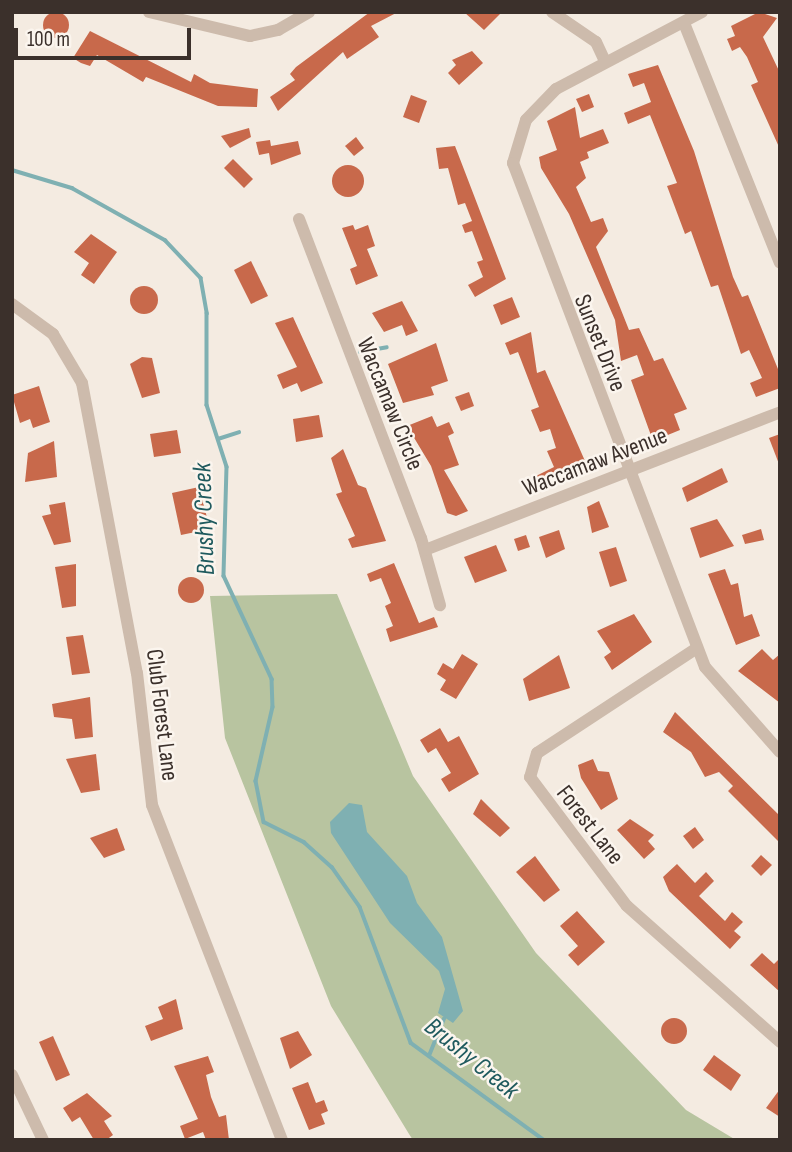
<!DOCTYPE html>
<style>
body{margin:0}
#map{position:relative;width:792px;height:1152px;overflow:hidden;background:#f4ebe1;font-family:"Sofia Sans Condensed",sans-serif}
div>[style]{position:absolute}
.green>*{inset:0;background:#b8c4a0}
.water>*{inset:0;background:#7fb0b2}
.stream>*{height:3.5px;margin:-1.75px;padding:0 1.75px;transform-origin:1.75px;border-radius:1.75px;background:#7fb0b2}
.building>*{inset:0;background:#c8694b}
.round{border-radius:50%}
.minor>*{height:12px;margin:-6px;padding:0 6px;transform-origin:6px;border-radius:6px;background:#cdbbac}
span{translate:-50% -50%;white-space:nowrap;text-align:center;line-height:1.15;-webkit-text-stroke:5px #fbf5ee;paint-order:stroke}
.street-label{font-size:24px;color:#3b302b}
.water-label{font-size:26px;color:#1f5a5e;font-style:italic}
.frame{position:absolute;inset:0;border:14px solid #3b302b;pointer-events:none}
.scale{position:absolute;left:14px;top:28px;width:177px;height:32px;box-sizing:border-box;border:4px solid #3b302b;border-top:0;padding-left:9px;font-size:21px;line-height:24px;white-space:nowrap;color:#3b302b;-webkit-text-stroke:5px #fbf5ee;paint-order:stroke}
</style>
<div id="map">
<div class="green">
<div style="clip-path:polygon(337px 594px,413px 776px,536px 953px,686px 1110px,736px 1140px,413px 1140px,409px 1134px,331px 1006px,225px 738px,210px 596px)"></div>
</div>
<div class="water">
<div style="clip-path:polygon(349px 803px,362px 805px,367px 832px,407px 876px,417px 903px,442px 937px,463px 1011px,453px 1023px,438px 1013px,445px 989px,439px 971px,390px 923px,331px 833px,330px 822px)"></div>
</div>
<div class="stream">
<div style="left:12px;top:170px;width:63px;rotate:16.7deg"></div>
<div style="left:72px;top:188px;width:107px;rotate:29.2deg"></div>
<div style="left:165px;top:240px;width:52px;rotate:46.5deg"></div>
<div style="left:201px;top:278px;width:36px;rotate:80deg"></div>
<div style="left:207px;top:313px;width:92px;rotate:90deg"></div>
<div style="left:207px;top:405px;width:65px;rotate:72.1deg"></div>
<div style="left:227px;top:467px;width:109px;rotate:91.6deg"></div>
<div style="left:224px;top:576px;width:114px;rotate:65deg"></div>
<div style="left:272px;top:679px;width:28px;rotate:88deg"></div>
<div style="left:273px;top:707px;width:76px;rotate:102.9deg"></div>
<div style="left:256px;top:781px;width:42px;rotate:79deg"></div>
<div style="left:264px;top:822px;width:45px;rotate:26.6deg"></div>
<div style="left:304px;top:842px;width:38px;rotate:42deg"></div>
<div style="left:332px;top:867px;width:49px;rotate:55deg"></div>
<div style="left:360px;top:907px;width:145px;rotate:69.4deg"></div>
<div style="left:411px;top:1043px;width:165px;rotate:36.1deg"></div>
<div style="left:360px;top:352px;width:27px;rotate:-10deg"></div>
<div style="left:218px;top:439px;width:22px;rotate:-18deg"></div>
<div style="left:429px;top:1056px;width:40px;rotate:-68deg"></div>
</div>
<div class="building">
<div class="round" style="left:43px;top:12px;width:26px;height:26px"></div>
<div style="clip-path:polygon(370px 12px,398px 12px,371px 26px,379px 37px,347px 59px,343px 52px,278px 111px,270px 97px,295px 80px,290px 74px,296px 67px)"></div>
<div style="clip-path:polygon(464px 12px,502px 12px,484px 30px)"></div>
<div style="clip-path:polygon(759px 12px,777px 18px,763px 37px,780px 73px,779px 147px,751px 85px,758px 82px,747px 57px,740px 47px,732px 51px,727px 39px,735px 36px,731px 26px)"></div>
<div style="clip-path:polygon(90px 31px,191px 82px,194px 74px,210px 83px,258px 89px,257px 107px,218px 106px,146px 77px,143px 82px,97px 55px,90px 66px,81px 63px,73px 58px)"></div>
<div style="clip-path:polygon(472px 51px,483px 63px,459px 85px,448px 73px,456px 65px,452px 60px)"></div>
<div style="clip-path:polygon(658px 65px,694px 151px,733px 277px,742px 297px,748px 295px,780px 374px,780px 388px,756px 397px,750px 383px,762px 378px,749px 350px,741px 354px,718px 285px,711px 287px,691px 231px,685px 234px,667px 186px,677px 183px,650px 115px,628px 124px,624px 113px,651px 102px,644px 83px,633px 87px,628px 74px)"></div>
<div style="clip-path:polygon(589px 94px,594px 107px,582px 112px,576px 99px)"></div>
<div style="clip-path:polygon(411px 95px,427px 101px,419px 123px,403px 117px)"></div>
<div style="clip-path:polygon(575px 107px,580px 138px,603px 129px,609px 143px,587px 152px,589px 158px,580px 162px,586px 178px,576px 187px,591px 222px,603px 218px,608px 231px,596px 247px,629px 330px,639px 328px,654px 361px,663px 358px,687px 409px,674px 414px,680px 430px,653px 441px,631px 380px,644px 375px,637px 355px,621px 361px,615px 320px,569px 214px,541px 168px,539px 157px,557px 150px,547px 121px)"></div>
<div style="clip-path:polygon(249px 128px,251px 137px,230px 148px,221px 136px)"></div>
<div style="clip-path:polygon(356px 137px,364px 148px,354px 156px,345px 146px)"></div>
<div style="clip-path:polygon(270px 140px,271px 146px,298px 141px,301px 154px,271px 165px,269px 153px,259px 155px,256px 142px)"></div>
<div style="clip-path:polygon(455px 146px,506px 279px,475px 297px,468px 285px,483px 277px,477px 262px,483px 260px,472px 231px,465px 233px,462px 225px,472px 221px,465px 203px,458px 205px,448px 168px,439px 169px,436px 148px)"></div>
<div style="clip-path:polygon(233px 159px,253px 179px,244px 188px,224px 168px)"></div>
<div class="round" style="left:332px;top:165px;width:32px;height:32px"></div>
<div style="clip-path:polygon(353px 225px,355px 230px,368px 225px,375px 246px,367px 249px,378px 276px,356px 285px,350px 269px,357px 266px,342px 228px)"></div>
<div style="clip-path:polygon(91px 234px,117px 252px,94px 284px,81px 275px,89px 263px,74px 252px)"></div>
<div style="clip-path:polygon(251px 261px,268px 296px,251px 304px,234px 270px)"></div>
<div class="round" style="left:130px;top:286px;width:28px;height:28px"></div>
<div style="clip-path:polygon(512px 297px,520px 317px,501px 325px,493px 305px)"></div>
<div style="clip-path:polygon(402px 301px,418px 331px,406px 336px,402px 325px,384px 332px,372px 313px)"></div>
<div style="clip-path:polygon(293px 317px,323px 383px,301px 392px,297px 383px,283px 389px,277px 375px,297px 367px,275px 323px)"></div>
<div style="clip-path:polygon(531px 332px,537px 373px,545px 370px,585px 461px,538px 487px,534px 477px,554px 467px,547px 451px,556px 448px,550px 429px,540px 432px,531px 410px,539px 407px,518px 352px,510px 355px,505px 343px)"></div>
<div style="clip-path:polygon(436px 343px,448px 381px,431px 387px,434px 395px,403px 403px,388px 364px)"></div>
<div style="clip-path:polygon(142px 357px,152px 358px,160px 393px,142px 398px,130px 364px)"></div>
<div style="clip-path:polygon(39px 386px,50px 422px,33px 428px,30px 419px,20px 423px,12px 395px)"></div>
<div style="clip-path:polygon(469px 392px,474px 406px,461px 411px,455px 397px)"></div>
<div style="clip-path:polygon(319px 415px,323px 437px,296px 442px,293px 419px)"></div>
<div style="clip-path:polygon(432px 416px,437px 427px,449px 422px,454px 433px,448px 436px,459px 465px,444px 470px,468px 511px,456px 516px,447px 513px,431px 466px,407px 426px)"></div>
<div style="clip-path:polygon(177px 430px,181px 453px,154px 457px,150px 434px)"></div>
<div style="clip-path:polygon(780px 434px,780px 464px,779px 464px,769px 438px)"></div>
<div style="clip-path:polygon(54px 441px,57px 477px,25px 482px,28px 453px)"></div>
<div style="clip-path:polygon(343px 449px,358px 485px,366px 488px,386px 541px,352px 548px,348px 539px,355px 536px,336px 494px,342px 492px,331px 458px)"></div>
<div style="clip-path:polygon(722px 468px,728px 482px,687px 502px,682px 488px)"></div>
<div style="clip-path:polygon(199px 487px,210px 529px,181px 535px,172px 493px)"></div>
<div style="clip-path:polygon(599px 501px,609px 527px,592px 533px,587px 507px)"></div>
<div style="clip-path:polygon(65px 502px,71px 542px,54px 545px,42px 516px,51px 514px,49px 505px)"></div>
<div style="clip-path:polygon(717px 519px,734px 546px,700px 558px,690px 528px)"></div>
<div style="clip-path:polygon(761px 529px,764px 540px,745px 544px,742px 535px)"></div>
<div style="clip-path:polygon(559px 530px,565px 549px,546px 558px,539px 537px)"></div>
<div style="clip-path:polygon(526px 535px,530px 547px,518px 551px,514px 539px)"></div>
<div style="clip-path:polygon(496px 545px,507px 571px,475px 583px,464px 557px)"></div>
<div style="clip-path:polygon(616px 547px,627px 581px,610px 587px,599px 552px)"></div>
<div style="clip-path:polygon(394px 563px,419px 623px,434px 617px,438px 627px,390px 642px,386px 629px,393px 626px,385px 606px,391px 603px,381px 578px,370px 582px,367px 574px)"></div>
<div style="clip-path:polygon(76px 564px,76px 606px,62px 608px,55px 567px)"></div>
<div style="clip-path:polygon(725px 569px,731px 585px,738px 583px,744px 617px,752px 614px,760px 636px,736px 645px,708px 574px)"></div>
<div class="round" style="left:178px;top:577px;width:26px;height:26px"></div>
<div style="clip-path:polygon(634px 614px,652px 642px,612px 670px,604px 657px,611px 652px,597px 631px)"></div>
<div style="clip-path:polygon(83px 635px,90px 673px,72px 675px,66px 637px)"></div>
<div style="clip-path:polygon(762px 649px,773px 660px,780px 654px,780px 703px,738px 671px)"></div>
<div style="clip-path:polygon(462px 654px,478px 664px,456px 699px,440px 690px,446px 680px,437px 674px,443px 663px,453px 669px)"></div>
<div style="clip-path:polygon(559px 655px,570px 688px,529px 701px,523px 679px)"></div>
<div style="clip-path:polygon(90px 697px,93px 737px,75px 739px,72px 719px,54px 717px,52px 704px)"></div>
<div style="clip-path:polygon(675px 712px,780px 816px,780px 843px,728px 791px,733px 786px,719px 772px,705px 777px,691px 752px,663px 732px)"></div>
<div style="clip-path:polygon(440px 728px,448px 742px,459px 736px,479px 774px,449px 792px,441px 779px,451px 773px,436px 748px,428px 753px,420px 740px)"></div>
<div style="clip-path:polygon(96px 754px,100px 790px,81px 793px,66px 759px)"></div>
<div style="clip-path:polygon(593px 759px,598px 771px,609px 772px,618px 799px,601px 810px,581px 778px,578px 765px)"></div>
<div style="clip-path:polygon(481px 799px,510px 828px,500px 837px,473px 814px)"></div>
<div style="clip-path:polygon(630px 819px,654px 835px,648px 841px,655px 849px,644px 859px,617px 830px)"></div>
<div style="clip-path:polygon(695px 827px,704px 840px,693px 849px,683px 836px)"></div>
<div style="clip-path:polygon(117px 828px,125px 850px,104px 858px,90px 838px)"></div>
<div style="clip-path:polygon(761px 855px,772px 865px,761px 876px,751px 866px)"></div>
<div style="clip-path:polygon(535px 856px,560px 890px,544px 902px,516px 872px)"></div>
<div style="clip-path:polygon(677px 864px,695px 883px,706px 872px,714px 881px,699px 896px,725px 921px,732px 912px,743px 922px,734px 931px,741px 937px,730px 949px,669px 891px,663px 877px)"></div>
<div style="clip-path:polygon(577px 911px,605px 942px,578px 966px,568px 955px,578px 946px,560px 926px)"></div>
<div style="clip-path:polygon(762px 953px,774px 964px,780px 958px,780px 992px,750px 965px)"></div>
<div style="clip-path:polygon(176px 999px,183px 1029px,151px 1041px,145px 1026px,163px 1019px,158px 1007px)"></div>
<div class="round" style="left:661px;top:1018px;width:26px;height:26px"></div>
<div style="clip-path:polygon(298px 1031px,312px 1055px,290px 1069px,280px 1038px)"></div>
<div style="clip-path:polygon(53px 1036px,70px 1075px,56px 1081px,39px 1042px)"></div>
<div style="clip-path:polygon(714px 1055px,741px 1075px,731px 1091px,703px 1070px)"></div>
<div style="clip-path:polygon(208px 1056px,214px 1072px,206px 1075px,211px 1097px,219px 1117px,226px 1115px,229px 1140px,206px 1140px,203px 1132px,185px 1139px,180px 1126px,198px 1119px,174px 1066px)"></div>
<div style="clip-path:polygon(308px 1082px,316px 1103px,324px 1100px,328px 1111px,321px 1114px,325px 1124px,309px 1130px,292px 1088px)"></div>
<div style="clip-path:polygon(780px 1089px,780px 1117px,766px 1108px)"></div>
<div style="clip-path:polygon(87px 1093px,112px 1116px,104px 1121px,113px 1135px,106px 1140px,94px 1140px,80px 1117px,72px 1122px,63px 1108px)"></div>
</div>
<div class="minor">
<div style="left:149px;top:12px;width:104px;rotate:13.4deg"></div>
<div style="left:250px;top:36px;width:29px;rotate:-12deg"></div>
<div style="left:278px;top:30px;width:36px;rotate:-30deg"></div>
<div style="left:552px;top:12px;width:53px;rotate:34.3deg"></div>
<div style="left:596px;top:42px;width:19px;rotate:65deg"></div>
<div style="left:702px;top:12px;width:165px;rotate:152.2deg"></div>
<div style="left:556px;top:89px;width:43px;rotate:134.1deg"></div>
<div style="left:526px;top:120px;width:45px;rotate:106.8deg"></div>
<div style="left:513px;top:163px;width:539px;rotate:69.15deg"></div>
<div style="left:705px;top:667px;width:113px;rotate:48.6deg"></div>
<div style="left:684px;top:23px;width:258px;rotate:68.2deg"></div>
<div style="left:299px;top:219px;width:342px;rotate:69.1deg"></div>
<div style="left:421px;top:538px;width:70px;rotate:74.2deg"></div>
<div style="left:12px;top:304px;width:51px;rotate:36.2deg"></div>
<div style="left:53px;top:334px;width:57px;rotate:59.4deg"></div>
<div style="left:82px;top:383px;width:295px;rotate:79.3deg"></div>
<div style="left:137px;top:673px;width:133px;rotate:83.5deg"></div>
<div style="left:152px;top:805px;width:359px;rotate:68.8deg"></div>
<div style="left:425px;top:550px;width:381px;rotate:-21.2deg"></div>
<div style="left:697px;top:648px;width:191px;rotate:146.7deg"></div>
<div style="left:537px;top:753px;width:25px;rotate:106deg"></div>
<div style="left:530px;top:777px;width:161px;rotate:53.1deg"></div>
<div style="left:627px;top:906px;width:205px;rotate:41.6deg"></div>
<div style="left:12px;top:1075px;width:72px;rotate:64.5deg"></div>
</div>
<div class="street-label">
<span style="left:600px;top:343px;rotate:68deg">Sunset Drive</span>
<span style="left:390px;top:404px;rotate:68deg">Waccamaw Circle</span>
<span style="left:595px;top:462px;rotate:-21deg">Waccamaw Avenue</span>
<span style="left:162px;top:715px;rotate:83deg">Club Forest Lane</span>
<span style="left:590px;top:825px;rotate:52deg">Forest Lane</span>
</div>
<div class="water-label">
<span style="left:205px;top:519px;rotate:-92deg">Brushy Creek</span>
<span style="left:471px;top:1059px;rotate:39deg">Brushy Creek</span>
</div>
<div class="frame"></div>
<div class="scale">100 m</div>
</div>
